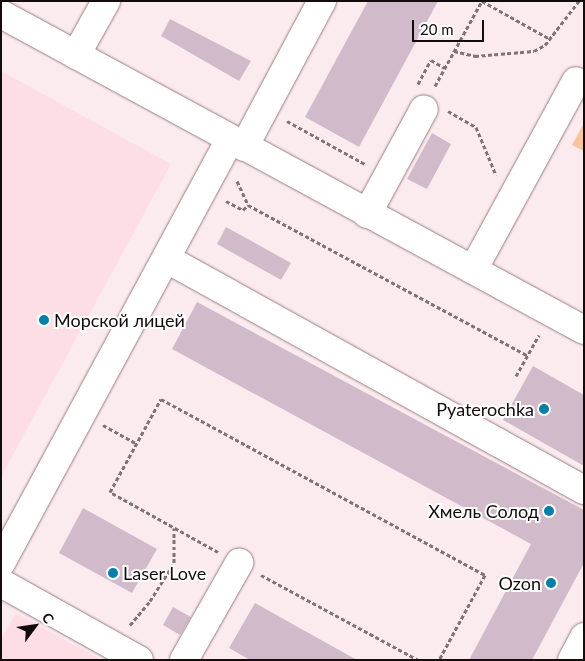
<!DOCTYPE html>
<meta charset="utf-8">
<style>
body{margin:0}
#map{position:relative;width:585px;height:661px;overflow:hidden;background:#fcebee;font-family:Lato,sans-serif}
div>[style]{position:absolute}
.built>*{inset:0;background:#fddee4}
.green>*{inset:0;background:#fac59e}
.building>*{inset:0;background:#d1bbcb}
.path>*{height:3px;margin-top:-1.5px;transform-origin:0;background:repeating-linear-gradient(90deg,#7f7375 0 4px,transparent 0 6.5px)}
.roads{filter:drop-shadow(0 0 1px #987e84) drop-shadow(0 0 1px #987e84)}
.minor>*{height:28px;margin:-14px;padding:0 14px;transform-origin:14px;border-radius:14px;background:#fff}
.dots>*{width:14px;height:14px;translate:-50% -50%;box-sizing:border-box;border:2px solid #fff;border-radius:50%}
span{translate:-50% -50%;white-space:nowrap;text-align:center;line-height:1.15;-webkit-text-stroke:4px #fff;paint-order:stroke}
.poi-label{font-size:18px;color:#140b0d}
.left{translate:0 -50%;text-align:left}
.right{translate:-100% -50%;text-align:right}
.frame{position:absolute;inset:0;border:2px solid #140b0d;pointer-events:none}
.north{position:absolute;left:10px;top:601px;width:50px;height:50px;-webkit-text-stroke:4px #fff;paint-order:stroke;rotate:59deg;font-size:14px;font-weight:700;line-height:20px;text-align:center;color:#140b0d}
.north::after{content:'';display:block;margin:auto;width:18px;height:22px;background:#140b0d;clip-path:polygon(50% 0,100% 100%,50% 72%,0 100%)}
.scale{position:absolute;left:412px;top:20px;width:72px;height:22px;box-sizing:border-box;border:2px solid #140b0d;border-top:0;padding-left:6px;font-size:15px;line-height:18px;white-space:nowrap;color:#140b0d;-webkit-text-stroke:4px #fff;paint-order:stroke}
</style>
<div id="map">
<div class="built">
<div style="clip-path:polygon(1px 71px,171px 164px,1px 477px)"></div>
<div style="clip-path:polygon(16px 613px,101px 660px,1px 660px,1px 639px)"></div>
</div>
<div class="green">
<div style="clip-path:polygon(584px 123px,584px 151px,572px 145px)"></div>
</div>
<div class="building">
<div style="clip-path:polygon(368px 1px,438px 1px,359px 147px,305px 117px)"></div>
<div style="clip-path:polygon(170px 19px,251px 61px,239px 81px,161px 36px)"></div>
<div style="clip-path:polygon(432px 133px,451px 144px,427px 189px,407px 179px)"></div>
<div style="clip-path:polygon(226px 227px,291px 263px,281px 280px,217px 244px)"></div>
<div style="clip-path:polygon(197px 302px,584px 510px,584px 563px,532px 660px,469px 660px,531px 544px,172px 349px)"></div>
<div style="clip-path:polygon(533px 366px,584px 395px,584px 466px,503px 420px)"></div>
<div style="clip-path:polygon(83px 508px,157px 549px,132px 593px,59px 553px)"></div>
<div style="clip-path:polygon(255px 603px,305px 631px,357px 660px,250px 660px,229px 648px)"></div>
<div style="clip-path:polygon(173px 607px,191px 617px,180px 635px,163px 625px)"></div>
</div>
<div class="path">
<div style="left:454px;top:51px;width:22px;rotate:13deg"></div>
<div style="left:475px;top:56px;width:59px;rotate:-4.8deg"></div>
<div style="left:534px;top:51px;width:13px;rotate:-29deg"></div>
<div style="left:545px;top:45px;width:56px;rotate:-52.3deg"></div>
<div style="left:418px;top:84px;width:27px;rotate:-62deg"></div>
<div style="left:431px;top:60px;width:16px;rotate:30deg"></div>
<div style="left:435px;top:86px;width:97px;rotate:-61.1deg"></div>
<div style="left:482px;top:1px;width:78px;rotate:29.2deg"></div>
<div style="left:448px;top:111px;width:32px;rotate:30deg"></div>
<div style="left:476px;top:127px;width:52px;rotate:67.4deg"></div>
<div style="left:287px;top:121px;width:89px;rotate:28.9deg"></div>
<div style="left:237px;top:181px;width:26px;rotate:65deg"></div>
<div style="left:226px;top:201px;width:19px;rotate:28deg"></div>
<div style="left:243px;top:210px;width:7px;rotate:-45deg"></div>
<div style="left:248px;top:205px;width:318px;rotate:28.3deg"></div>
<div style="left:516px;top:376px;width:47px;rotate:-60.7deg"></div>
<div style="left:103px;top:425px;width:39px;rotate:29deg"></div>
<div style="left:218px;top:552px;width:124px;rotate:-150.9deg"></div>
<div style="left:110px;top:492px;width:106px;rotate:-61.3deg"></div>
<div style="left:161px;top:399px;width:369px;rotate:28.5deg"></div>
<div style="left:485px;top:575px;width:97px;rotate:118.4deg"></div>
<div style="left:261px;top:575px;width:179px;rotate:28.4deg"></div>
<div style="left:130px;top:625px;width:31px;rotate:-50deg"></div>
<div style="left:150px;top:601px;width:45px;rotate:-57.7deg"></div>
<div style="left:174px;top:563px;width:35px;rotate:-90deg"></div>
</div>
<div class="roads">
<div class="minor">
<div style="left:1px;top:14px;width:663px;rotate:28.46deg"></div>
<div style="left:76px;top:55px;width:62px;rotate:-60.9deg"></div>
<div style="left:244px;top:147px;width:166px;rotate:-61.9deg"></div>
<div style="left:367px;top:214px;width:119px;rotate:-61.5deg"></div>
<div style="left:167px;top:259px;width:477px;rotate:29deg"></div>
<div style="left:473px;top:270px;width:215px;rotate:-61.4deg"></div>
<div style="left:1px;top:563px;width:481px;rotate:-61.6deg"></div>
<div style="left:1px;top:583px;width:158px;rotate:29.2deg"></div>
<div style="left:184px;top:660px;width:112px;rotate:-60.4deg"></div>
<div style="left:572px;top:660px;width:26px;rotate:-62deg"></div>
</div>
</div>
<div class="dots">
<div style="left:44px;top:320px;background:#067fa6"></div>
<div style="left:544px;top:409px;background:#067fa6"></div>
<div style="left:549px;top:511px;background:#067fa6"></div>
<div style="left:113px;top:573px;background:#067fa6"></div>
<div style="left:551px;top:583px;background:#067fa6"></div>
</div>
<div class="poi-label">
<span class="left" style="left:54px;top:320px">Морской лицей</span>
<span class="right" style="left:534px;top:409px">Pyaterochka</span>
<span class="right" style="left:539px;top:511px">Хмель Солод</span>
<span class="left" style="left:123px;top:573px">Laser Love</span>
<span class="right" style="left:541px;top:583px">Ozon</span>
</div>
<div class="frame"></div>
<div class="north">С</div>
<div class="scale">20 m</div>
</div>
